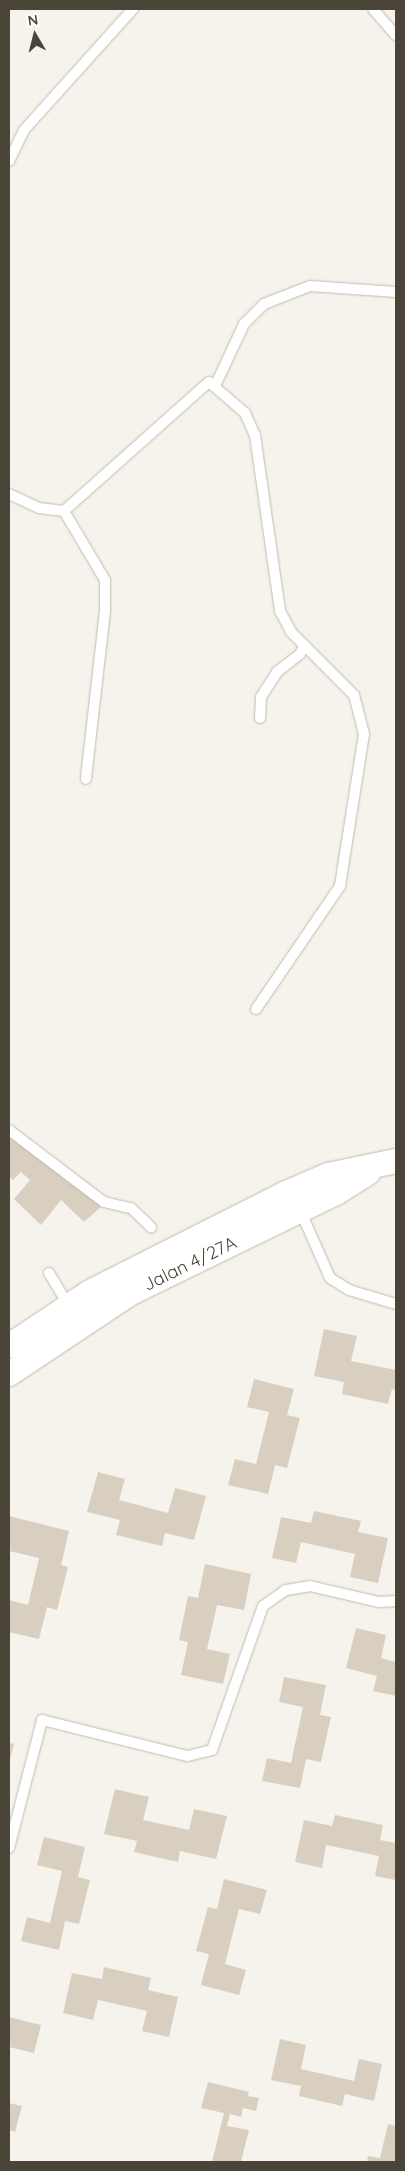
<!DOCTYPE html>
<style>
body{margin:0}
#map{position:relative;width:405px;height:2171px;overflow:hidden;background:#f6f3ec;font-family:Quicksand,sans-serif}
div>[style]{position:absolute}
.building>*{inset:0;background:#d8cfc1}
.roads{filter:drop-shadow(0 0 1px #c2bbae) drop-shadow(0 0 1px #c2bbae)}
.service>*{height:10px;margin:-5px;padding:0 5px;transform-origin:5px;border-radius:5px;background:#fff}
.tertiary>*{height:24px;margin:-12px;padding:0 12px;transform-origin:12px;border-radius:12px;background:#fff}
span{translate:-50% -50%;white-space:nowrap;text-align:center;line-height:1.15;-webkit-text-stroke:4px #fff;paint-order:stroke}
.street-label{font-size:18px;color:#4b4439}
.frame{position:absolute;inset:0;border:10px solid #4b4439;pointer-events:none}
.north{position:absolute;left:10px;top:10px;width:50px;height:50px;-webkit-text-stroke:4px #fff;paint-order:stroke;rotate:352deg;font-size:14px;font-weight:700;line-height:20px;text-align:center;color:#4b4439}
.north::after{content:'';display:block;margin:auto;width:18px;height:22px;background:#4b4439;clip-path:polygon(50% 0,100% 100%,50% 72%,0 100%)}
</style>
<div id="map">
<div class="building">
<div style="clip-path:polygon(9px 1136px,102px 1206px,84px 1222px,61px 1200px,41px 1225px,14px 1199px,30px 1180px,21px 1172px,13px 1180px,9px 1177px)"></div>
<div style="clip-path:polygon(324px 1329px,357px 1336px,351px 1361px,396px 1370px,396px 1390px,392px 1389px,388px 1404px,342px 1394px,344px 1382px,314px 1376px)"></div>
<div style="clip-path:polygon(254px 1379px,294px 1389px,287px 1415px,300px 1418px,287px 1468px,275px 1465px,268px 1494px,228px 1485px,235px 1459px,256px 1464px,269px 1412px,247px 1407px)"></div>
<div style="clip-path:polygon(98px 1472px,125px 1479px,119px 1500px,168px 1513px,175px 1488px,206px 1496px,194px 1540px,165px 1533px,162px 1546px,116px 1535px,120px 1520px,87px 1512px)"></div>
<div style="clip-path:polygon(314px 1511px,361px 1521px,358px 1532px,388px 1538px,378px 1583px,350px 1577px,355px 1554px,301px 1542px,296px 1563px,272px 1558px,281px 1517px,311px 1523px)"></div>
<div style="clip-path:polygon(9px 1516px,69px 1531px,61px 1565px,68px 1567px,57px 1610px,47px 1607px,39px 1639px,9px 1632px,9px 1600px,28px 1605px,39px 1558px,9px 1551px)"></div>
<div style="clip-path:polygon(205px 1564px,251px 1574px,244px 1610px,217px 1605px,207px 1649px,230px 1654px,223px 1684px,181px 1675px,188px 1642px,179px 1640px,188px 1596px,198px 1598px)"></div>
<div style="clip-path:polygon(356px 1628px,386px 1635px,381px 1658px,396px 1662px,396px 1696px,373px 1691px,377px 1676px,346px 1668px)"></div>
<div style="clip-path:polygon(284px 1677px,326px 1685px,320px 1715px,331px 1717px,321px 1762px,306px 1759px,300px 1788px,262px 1781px,267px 1758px,291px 1763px,303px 1707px,279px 1702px)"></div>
<div style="clip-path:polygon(9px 1743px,14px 1744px,9px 1763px)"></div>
<div style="clip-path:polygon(115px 1789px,149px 1797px,143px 1820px,189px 1830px,194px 1809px,227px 1816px,216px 1859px,180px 1851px,178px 1862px,134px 1852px,137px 1841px,104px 1834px)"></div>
<div style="clip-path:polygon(335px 1815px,383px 1825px,380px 1840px,396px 1843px,396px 1880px,375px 1876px,379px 1856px,326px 1845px,322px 1868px,295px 1862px,304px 1820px,332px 1826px)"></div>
<div style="clip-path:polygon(44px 1837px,85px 1847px,78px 1877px,90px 1880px,79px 1924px,65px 1921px,59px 1950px,21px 1941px,27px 1917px,50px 1923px,62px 1871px,37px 1865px)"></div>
<div style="clip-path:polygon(224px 1879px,267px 1890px,260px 1914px,239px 1909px,225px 1964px,246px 1970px,239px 1995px,201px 1985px,209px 1954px,196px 1951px,208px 1907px,217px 1909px)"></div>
<div style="clip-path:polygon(104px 1967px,151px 1978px,148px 1990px,178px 1997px,169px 2037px,142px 2031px,147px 2011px,98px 2000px,93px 2020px,63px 2013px,72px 1973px,102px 1979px)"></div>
<div style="clip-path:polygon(9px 2017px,41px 2025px,34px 2053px,9px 2047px)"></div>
<div style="clip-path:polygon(280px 2039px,306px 2045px,301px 2069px,354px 2081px,359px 2059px,382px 2064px,374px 2101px,345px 2094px,342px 2106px,299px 2096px,301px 2086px,271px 2080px)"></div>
<div style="clip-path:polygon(208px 2082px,249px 2092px,248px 2096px,259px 2098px,256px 2111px,243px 2108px,241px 2117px,230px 2114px,227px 2126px,249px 2130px,241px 2162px,212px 2162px,224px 2113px,201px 2108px)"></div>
<div style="clip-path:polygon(9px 2103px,22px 2106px,15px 2132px,9px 2130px)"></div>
<div style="clip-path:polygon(388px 2124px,396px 2126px,396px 2162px,367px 2162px,368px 2156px,380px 2158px)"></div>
</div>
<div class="roads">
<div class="service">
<div style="left:373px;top:9px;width:35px;rotate:49deg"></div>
<div style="left:9px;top:161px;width:34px;rotate:-64deg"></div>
<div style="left:24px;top:130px;width:163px;rotate:-48deg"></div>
<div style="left:215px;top:386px;width:68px;rotate:-64.9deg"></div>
<div style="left:244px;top:324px;width:28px;rotate:-45deg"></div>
<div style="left:264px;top:304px;width:49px;rotate:-21.4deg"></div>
<div style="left:310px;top:286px;width:86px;rotate:4deg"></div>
<div style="left:9px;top:494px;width:33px;rotate:25deg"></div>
<div style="left:39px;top:508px;width:25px;rotate:7deg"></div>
<div style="left:64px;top:511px;width:194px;rotate:-41.7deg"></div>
<div style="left:209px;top:382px;width:48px;rotate:40.7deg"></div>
<div style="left:245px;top:413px;width:24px;rotate:66deg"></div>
<div style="left:255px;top:435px;width:178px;rotate:81.9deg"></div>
<div style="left:280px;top:611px;width:24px;rotate:62deg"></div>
<div style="left:291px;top:632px;width:89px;rotate:45deg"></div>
<div style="left:354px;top:695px;width:40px;rotate:75.6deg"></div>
<div style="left:364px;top:734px;width:154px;rotate:99deg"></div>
<div style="left:340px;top:886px;width:149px;rotate:124.3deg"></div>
<div style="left:64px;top:511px;width:80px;rotate:59.3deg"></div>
<div style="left:105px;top:580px;width:31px;rotate:90deg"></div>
<div style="left:105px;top:611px;width:169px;rotate:96.5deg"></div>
<div style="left:260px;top:718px;width:21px;rotate:-87deg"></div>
<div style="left:261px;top:697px;width:30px;rotate:-57deg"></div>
<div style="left:277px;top:672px;width:29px;rotate:-38deg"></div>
<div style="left:300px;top:654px;width:10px;rotate:-61deg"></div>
<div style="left:9px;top:1130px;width:119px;rotate:37.2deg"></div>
<div style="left:104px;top:1202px;width:28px;rotate:13deg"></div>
<div style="left:131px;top:1208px;width:28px;rotate:44deg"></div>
<div style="left:300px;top:1210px;width:74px;rotate:66.2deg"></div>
<div style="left:330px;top:1278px;width:22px;rotate:32deg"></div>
<div style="left:349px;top:1290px;width:49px;rotate:16.6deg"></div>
<div style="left:49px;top:1273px;width:39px;rotate:59deg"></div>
<div style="left:9px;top:1848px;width:132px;rotate:-75.5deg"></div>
<div style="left:42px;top:1720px;width:150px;rotate:13.9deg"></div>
<div style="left:188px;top:1756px;width:25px;rotate:-14deg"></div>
<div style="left:212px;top:1750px;width:153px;rotate:-70.5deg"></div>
<div style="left:263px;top:1606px;width:28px;rotate:-35deg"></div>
<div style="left:286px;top:1590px;width:24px;rotate:-9deg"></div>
<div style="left:310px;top:1586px;width:71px;rotate:13.1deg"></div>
<div style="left:379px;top:1602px;width:17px;rotate:-3deg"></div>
</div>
<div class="tertiary">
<div style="left:9px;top:1346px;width:97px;rotate:-33.7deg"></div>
<div style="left:90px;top:1292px;width:217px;rotate:-26.8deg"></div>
<div style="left:284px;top:1194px;width:48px;rotate:-23.4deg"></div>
<div style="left:328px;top:1175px;width:69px;rotate:-11.6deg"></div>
<div style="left:9px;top:1374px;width:146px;rotate:-33.6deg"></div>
<div style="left:131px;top:1293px;width:228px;rotate:-26deg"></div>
<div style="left:336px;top:1193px;width:38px;rotate:-32deg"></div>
</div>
</div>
<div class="street-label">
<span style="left:190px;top:1264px;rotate:-26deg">Jalan 4/27A</span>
</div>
<div class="frame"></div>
<div class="north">N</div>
</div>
